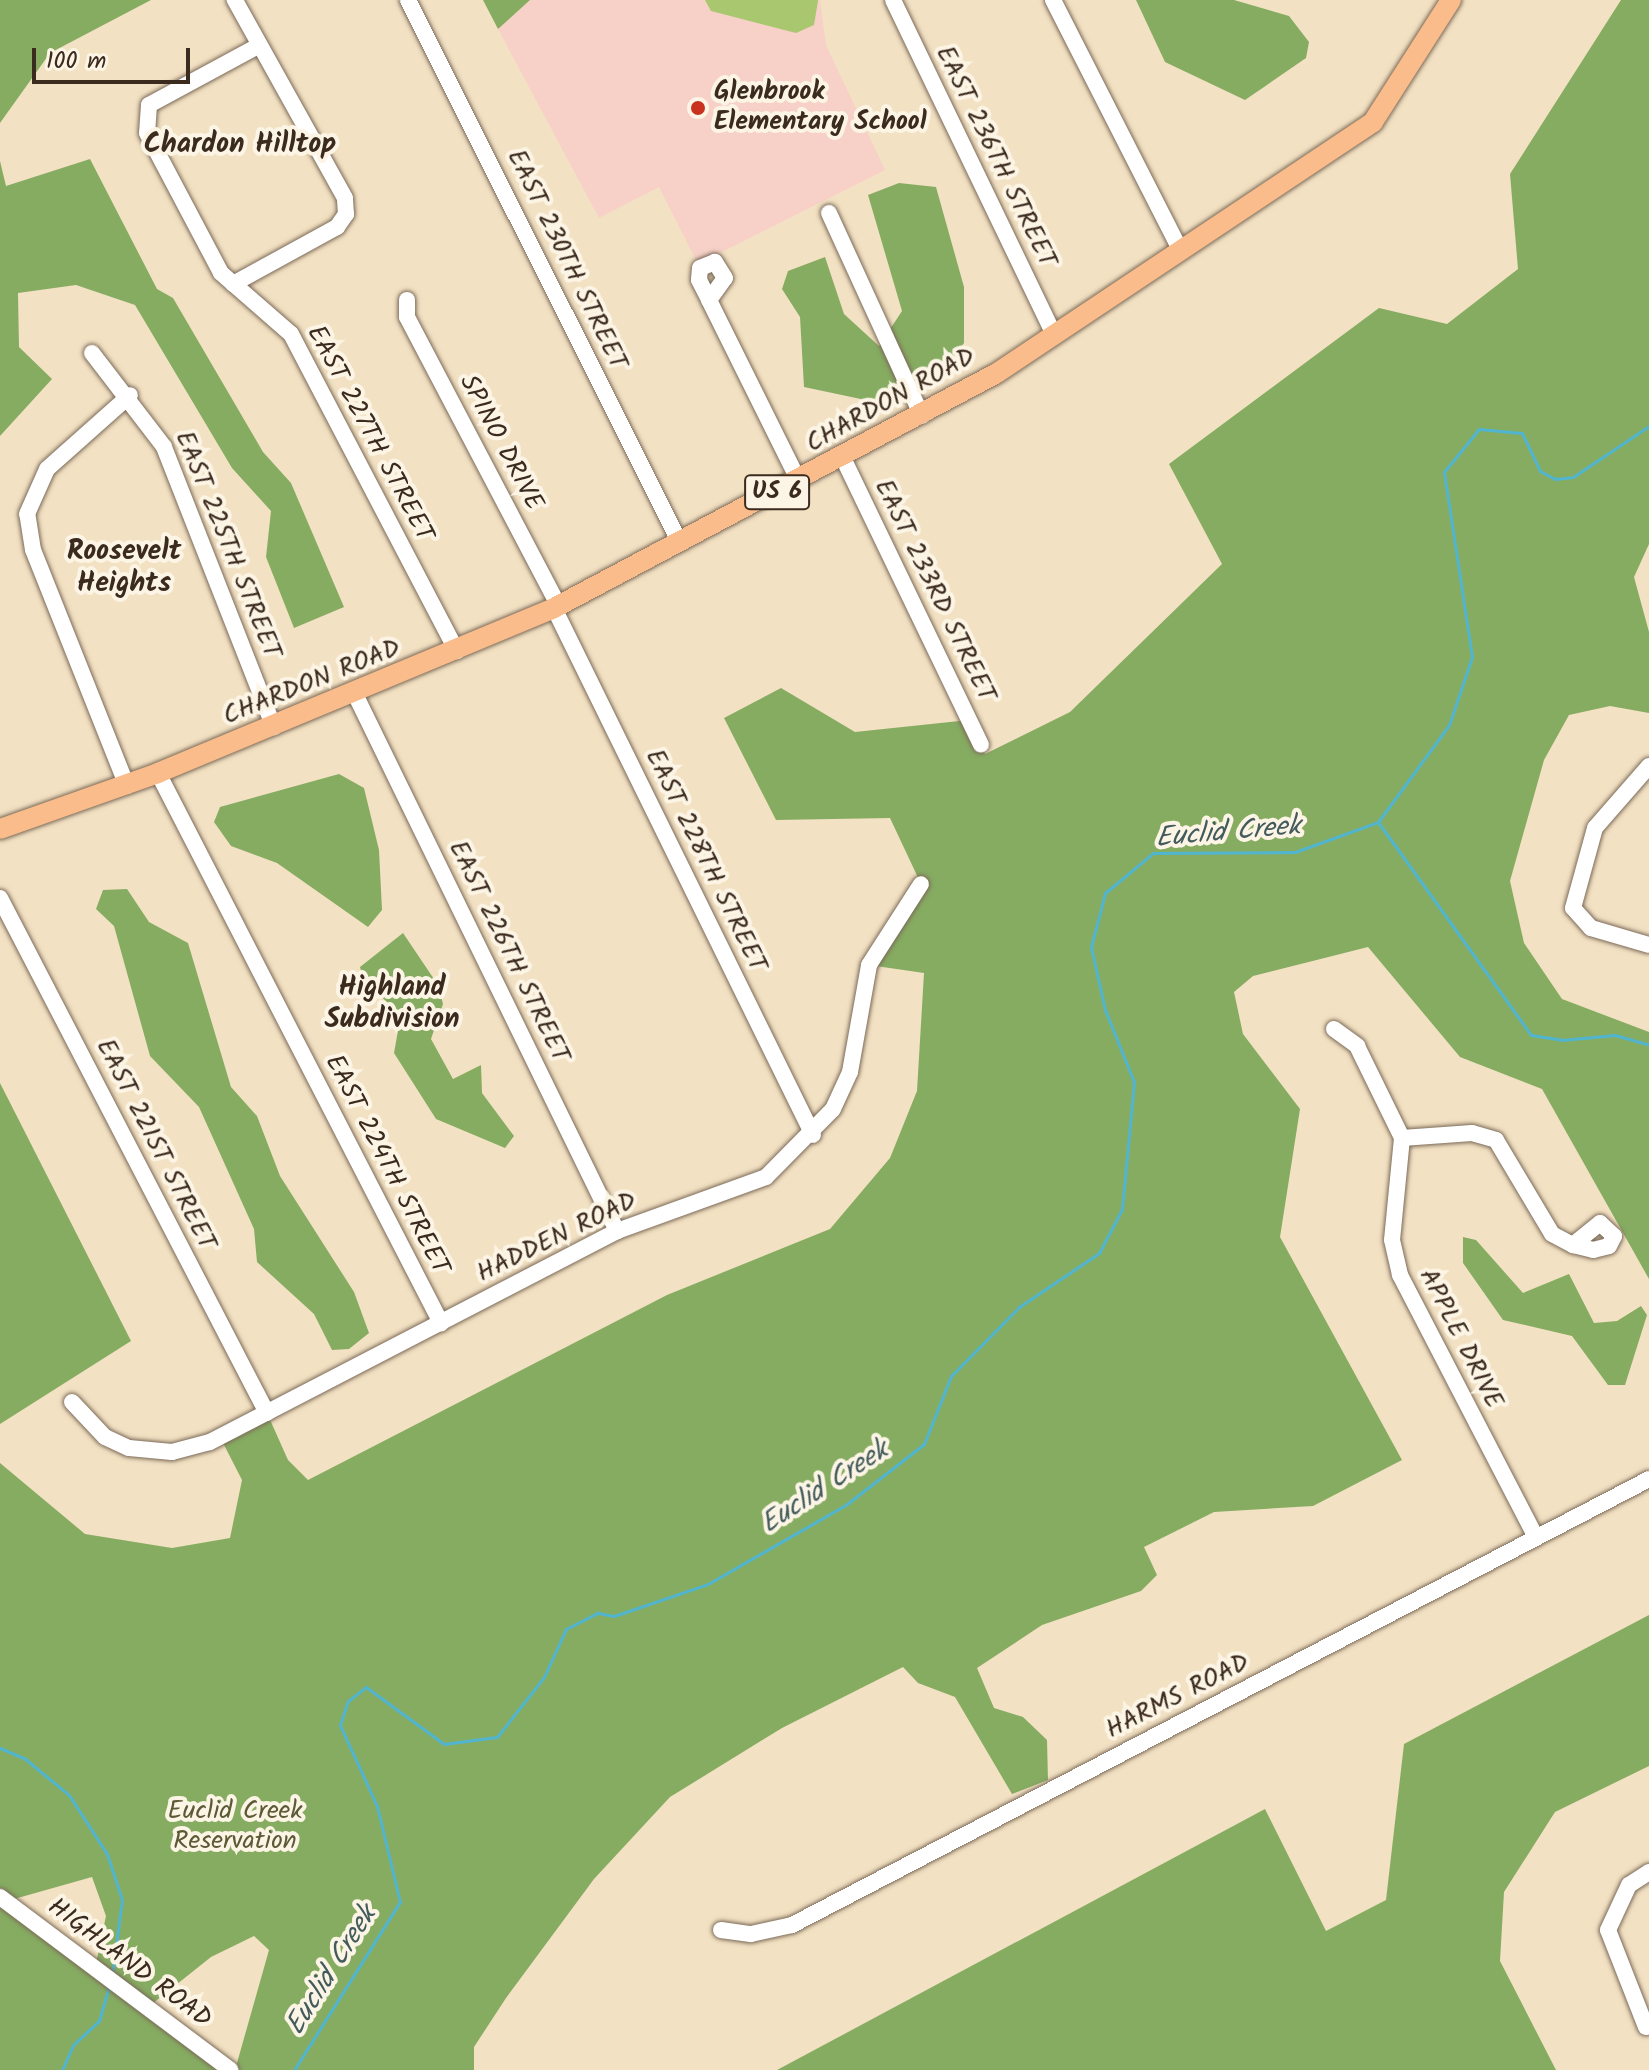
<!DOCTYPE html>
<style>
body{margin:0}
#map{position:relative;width:1649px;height:2070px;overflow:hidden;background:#f3e1c3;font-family:Kalam,sans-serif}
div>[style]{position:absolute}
.built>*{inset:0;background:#f7d1c7}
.green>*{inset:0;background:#a8c76f}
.forest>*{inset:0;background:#86ac62}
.stream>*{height:3px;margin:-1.5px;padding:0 1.5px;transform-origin:1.5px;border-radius:1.5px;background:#51b5d0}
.roads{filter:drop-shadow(0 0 2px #7b6a58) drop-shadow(0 0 2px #7b6a58)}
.minor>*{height:16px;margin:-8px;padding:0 8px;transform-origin:8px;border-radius:8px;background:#fff}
.major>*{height:20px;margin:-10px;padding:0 10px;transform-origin:10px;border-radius:10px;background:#f9bc8a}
.dots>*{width:22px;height:22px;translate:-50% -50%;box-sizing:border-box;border:4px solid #fcf5e5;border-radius:50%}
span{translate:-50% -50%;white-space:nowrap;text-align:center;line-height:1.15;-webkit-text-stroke:8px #fcf5e5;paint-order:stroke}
.shield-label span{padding:2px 6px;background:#fcf5e5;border:2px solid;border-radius:6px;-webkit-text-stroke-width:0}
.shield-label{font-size:24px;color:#3b2a1e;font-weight:700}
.poi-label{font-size:26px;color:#3b2a1e;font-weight:700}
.left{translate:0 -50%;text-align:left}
.street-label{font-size:26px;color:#3b2a1e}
.park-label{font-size:26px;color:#5c5936}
.neighbourhood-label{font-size:28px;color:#3b2a1e;font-weight:700}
.water-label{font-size:28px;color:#435b5c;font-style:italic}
.scale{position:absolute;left:32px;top:48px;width:158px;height:36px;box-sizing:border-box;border:4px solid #3b2a1e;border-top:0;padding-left:10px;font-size:24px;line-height:28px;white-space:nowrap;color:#3b2a1e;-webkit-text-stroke:6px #fcf5e5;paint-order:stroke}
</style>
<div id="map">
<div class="built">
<div style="clip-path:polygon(530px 0,820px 0,826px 45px,885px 170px,698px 264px,659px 187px,599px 218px,498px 29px)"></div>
</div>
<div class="green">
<div style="clip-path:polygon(705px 0,818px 0,818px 1px,814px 25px,796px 33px,711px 11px)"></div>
</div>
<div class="forest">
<div style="clip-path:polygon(0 0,151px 0,50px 53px,0 123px)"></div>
<div style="clip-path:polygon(483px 0,530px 0,498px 29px)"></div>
<div style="clip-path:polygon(1136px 0,1234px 0,1289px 16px,1309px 42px,1306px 58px,1245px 100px,1165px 62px)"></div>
<div style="clip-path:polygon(evenodd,1621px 0,1649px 0,1649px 544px,1634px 577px,1649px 632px,1649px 713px,1610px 706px,1569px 715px,1544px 760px,1510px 881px,1524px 943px,1562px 999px,1649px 1032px,1649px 1279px,1542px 1089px,1460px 1057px,1368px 947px,1253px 976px,1234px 992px,1243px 1034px,1300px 1109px,1280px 1237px,1402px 1460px,1313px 1506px,1214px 1512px,1144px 1547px,1157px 1575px,1141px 1591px,1042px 1625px,977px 1668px,994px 1708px,1023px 1717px,1047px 1740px,1048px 1780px,1012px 1794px,955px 1697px,918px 1683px,903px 1667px,782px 1728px,670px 1797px,594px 1879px,506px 1998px,474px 2047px,474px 2070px,235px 2070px,269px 1950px,254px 1936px,211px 1957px,147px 2008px,230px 2070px,0 2070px,0 1463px,85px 1534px,172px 1548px,230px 1538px,242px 1480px,220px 1437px,267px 1413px,288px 1460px,308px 1480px,667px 1295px,830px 1229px,890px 1158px,917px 1091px,924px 973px,869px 965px,921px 884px,890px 818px,776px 820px,724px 718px,781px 688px,855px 732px,969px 720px,985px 754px,1070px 712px,1222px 564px,1169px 464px,1379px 308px,1447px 324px,1518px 269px,1510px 174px,1621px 0,92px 1877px,106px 1916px,95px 1968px,7px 1901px,92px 1877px)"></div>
<div style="clip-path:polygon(90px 159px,157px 289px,173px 298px,263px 452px,291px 483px,344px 607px,294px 628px,266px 557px,271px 511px,232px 468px,135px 305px,76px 285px,18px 293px,19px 347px,52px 379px,0 436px,0 161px,6px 186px)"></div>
<div style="clip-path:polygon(899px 183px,936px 187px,964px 287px,964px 343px,945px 368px,875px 402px,804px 387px,800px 317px,782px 289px,788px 271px,825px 257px,844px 314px,879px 346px,902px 311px,868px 195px)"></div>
<div style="clip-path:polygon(339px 774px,364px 788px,379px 850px,382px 910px,368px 927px,277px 863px,231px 846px,214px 822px,220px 807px)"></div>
<div style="clip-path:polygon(127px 889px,149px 922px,188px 943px,231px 1087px,257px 1116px,280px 1176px,354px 1292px,369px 1333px,349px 1349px,332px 1350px,314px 1314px,257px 1262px,254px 1229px,199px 1107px,150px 1056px,114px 926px,96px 909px,103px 890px)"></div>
<div style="clip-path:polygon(403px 933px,438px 985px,443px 1004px,431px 1039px,453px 1079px,481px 1065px,482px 1093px,514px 1136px,505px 1148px,436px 1119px,394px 1053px,401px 1014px,364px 982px,360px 967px)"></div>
<div style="clip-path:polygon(0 1083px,131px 1341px,0 1424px)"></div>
<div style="clip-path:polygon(1463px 1237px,1476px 1240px,1523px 1293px,1569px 1274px,1594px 1323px,1617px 1321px,1641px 1306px,1647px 1315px,1625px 1385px,1608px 1385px,1572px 1336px,1503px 1320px,1463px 1263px)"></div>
<div style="clip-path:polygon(1649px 1615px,1649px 1766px,1555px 1812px,1504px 1892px,1500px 1961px,1556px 2070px,777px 2070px,1265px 1809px,1326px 1931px,1386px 1900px,1404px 1744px)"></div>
</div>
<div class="stream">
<div style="left:1378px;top:822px;width:262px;rotate:54.3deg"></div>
<div style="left:1531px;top:1035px;width:31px;rotate:9deg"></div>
<div style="left:1562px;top:1040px;width:53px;rotate:-5.4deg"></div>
<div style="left:1615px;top:1035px;width:35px;rotate:16deg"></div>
<div style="left:0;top:1748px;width:26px;rotate:23deg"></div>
<div style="left:24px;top:1758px;width:58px;rotate:39.4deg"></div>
<div style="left:69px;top:1795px;width:70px;rotate:57.2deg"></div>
<div style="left:107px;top:1854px;width:48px;rotate:71.9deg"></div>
<div style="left:122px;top:1900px;width:75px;rotate:97.7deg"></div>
<div style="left:62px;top:2070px;width:27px;rotate:-66deg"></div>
<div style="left:73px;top:2045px;width:35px;rotate:-43deg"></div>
<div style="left:99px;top:2021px;width:37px;rotate:-74deg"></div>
<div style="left:294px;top:2070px;width:199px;rotate:-57.8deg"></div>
<div style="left:400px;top:1902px;width:99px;rotate:-103.5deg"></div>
<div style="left:377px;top:1806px;width:89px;rotate:-114.6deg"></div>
<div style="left:340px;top:1725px;width:25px;rotate:-72deg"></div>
<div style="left:348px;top:1701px;width:23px;rotate:-38deg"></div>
<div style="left:366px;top:1687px;width:97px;rotate:36.2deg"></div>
<div style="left:444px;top:1744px;width:53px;rotate:-7.5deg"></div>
<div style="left:497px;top:1737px;width:76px;rotate:-51.9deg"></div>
<div style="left:544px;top:1677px;width:53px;rotate:-65.4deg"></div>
<div style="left:566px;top:1629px;width:36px;rotate:-27deg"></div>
<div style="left:598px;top:1613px;width:16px;rotate:11deg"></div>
<div style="left:614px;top:1616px;width:99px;rotate:-18.8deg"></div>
<div style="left:708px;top:1584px;width:160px;rotate:-29.9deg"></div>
<div style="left:847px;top:1504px;width:98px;rotate:-37.9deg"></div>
<div style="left:924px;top:1444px;width:73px;rotate:-68.3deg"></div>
<div style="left:951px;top:1376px;width:97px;rotate:-45.4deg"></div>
<div style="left:1019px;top:1307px;width:97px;rotate:-34deg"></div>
<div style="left:1099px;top:1253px;width:50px;rotate:-62.4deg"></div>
<div style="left:1122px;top:1209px;width:128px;rotate:-84.6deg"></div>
<div style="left:1134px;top:1082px;width:78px;rotate:-111.9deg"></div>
<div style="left:1105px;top:1010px;width:65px;rotate:-102.5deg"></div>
<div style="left:1091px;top:947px;width:56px;rotate:-75.5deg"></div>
<div style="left:1105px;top:893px;width:62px;rotate:-39.8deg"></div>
<div style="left:1153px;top:853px;width:142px;rotate:-0.4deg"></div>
<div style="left:1295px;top:852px;width:88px;rotate:-19.9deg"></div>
<div style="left:1378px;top:822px;width:120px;rotate:-53.8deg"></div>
<div style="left:1449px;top:725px;width:72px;rotate:-71.3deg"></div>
<div style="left:1472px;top:657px;width:187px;rotate:-98.6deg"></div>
<div style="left:1444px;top:472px;width:55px;rotate:-50.9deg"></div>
<div style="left:1479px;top:429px;width:43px;rotate:5.3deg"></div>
<div style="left:1522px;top:433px;width:42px;rotate:64.7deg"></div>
<div style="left:1540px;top:471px;width:17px;rotate:28deg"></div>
<div style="left:1555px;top:479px;width:18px;rotate:-6deg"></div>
<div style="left:1573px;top:477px;width:92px;rotate:-33.9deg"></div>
</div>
<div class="roads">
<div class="minor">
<div style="left:408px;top:0;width:607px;rotate:63.39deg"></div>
<div style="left:893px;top:0;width:372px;rotate:64.3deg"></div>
<div style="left:1053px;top:0;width:282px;rotate:63deg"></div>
<div style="left:258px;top:46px;width:124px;rotate:151.6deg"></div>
<div style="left:149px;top:105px;width:28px;rotate:94deg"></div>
<div style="left:147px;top:133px;width:158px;rotate:62.1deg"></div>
<div style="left:221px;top:273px;width:93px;rotate:41.1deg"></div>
<div style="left:291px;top:334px;width:358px;rotate:62.4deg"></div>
<div style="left:829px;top:213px;width:223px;rotate:65.4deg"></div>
<div style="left:233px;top:284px;width:119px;rotate:-28.7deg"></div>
<div style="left:337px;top:227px;width:16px;rotate:-55deg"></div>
<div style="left:346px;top:214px;width:16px;rotate:-94deg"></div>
<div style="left:345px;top:198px;width:227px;rotate:-119.1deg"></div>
<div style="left:407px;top:300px;width:17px;rotate:90deg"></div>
<div style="left:407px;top:317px;width:327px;rotate:62.3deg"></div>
<div style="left:709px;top:300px;width:27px;rotate:-54deg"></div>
<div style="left:725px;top:278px;width:19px;rotate:-122deg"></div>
<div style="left:715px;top:262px;width:16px;rotate:158deg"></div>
<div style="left:700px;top:268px;width:12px;rotate:95deg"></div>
<div style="left:699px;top:280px;width:22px;rotate:63deg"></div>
<div style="left:709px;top:300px;width:202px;rotate:63.6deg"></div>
<div style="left:92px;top:353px;width:118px;rotate:52.5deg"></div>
<div style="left:164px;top:447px;width:301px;rotate:68.6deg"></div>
<div style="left:843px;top:458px;width:318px;rotate:64.3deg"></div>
<div style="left:554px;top:608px;width:587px;rotate:63.83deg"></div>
<div style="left:355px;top:694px;width:598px;rotate:63.99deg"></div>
<div style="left:1649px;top:766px;width:82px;rotate:131.1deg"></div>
<div style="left:1595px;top:828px;width:83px;rotate:105.4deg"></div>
<div style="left:1573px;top:908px;width:27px;rotate:48deg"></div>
<div style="left:1591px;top:928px;width:60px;rotate:16.3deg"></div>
<div style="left:158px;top:773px;width:619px;rotate:62.77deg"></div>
<div style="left:127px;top:786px;width:254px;rotate:-111.7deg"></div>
<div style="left:33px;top:550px;width:36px;rotate:-99deg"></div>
<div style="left:27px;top:514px;width:49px;rotate:-66deg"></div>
<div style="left:47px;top:469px;width:111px;rotate:-41.7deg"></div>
<div style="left:0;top:898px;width:580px;rotate:62.6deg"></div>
<div style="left:1334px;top:1029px;width:29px;rotate:36deg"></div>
<div style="left:1357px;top:1046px;width:102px;rotate:63.9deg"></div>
<div style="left:1402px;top:1138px;width:102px;rotate:95.6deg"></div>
<div style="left:1392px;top:1240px;width:36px;rotate:77deg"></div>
<div style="left:1400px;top:1275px;width:295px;rotate:62.6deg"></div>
<div style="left:1402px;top:1138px;width:70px;rotate:-4.1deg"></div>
<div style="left:1472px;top:1133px;width:25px;rotate:16deg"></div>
<div style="left:1496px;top:1140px;width:109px;rotate:59.2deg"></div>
<div style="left:1552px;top:1234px;width:24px;rotate:28deg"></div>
<div style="left:1573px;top:1245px;width:21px;rotate:14deg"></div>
<div style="left:1593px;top:1250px;width:16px;rotate:-14deg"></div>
<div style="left:1609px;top:1246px;width:11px;rotate:-63deg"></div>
<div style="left:1614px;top:1236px;width:19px;rotate:-137deg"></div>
<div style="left:1600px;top:1223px;width:35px;rotate:141deg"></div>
<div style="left:72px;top:1402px;width:48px;rotate:46.7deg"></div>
<div style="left:105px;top:1437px;width:26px;rotate:25deg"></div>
<div style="left:129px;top:1448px;width:43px;rotate:5.3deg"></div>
<div style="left:172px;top:1452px;width:39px;rotate:-15deg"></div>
<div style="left:210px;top:1442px;width:458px;rotate:-27.4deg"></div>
<div style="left:617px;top:1231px;width:158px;rotate:-19.9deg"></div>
<div style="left:766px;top:1177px;width:95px;rotate:-45.4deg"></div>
<div style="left:833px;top:1109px;width:41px;rotate:-65.3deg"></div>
<div style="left:850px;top:1072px;width:109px;rotate:-79.9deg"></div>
<div style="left:869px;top:965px;width:96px;rotate:-57.3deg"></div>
<div style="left:0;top:1897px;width:288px;rotate:36.9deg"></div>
<div style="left:721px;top:1930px;width:30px;rotate:8deg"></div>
<div style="left:751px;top:1934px;width:42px;rotate:-12.4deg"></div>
<div style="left:792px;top:1925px;width:966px;rotate:-27.49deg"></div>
<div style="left:1646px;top:2027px;width:104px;rotate:-111.4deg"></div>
<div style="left:1608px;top:1930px;width:50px;rotate:-65deg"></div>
<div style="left:1629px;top:1885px;width:24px;rotate:-33deg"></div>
</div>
<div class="major">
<div style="left:0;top:829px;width:168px;rotate:-19.5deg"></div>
<div style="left:158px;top:773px;width:429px;rotate:-22.6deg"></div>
<div style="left:554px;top:608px;width:501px;rotate:-27.94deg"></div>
<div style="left:997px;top:373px;width:452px;rotate:-33.7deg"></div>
<div style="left:1373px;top:122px;width:145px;rotate:-57.4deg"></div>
</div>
</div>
<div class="dots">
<div style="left:698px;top:108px;background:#c8321e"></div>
</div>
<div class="shield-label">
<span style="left:777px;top:492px">US 6</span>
</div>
<div class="poi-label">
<span class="left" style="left:714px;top:108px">Glenbrook<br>Elementary School</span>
</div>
<div class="street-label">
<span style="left:995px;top:157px;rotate:64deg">EAST 236TH STREET</span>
<span style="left:566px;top:260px;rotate:64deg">EAST 230TH STREET</span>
<span style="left:891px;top:401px;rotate:-29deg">CHARDON ROAD</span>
<span style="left:369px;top:434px;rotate:62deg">EAST 227TH STREET</span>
<span style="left:500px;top:443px;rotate:62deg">SPINO DRIVE</span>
<span style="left:227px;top:545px;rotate:68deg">EAST 225TH STREET</span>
<span style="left:934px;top:591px;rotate:64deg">EAST 233RD STREET</span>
<span style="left:312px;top:683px;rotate:-22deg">CHARDON ROAD</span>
<span style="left:705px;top:861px;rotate:64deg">EAST 228TH STREET</span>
<span style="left:508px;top:952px;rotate:64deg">EAST 226TH STREET</span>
<span style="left:155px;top:1145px;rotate:63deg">EAST 221ST STREET</span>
<span style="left:386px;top:1165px;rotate:63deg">EAST 224TH STREET</span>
<span style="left:557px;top:1238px;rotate:-26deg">HADDEN ROAD</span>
<span style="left:1460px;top:1339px;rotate:63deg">APPLE DRIVE</span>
<span style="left:1178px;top:1697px;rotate:-27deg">HARMS ROAD</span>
<span style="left:129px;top:1964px;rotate:37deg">HIGHLAND ROAD</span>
</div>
<div class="park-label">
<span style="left:235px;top:1827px">Euclid Creek<br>Reservation</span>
</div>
<div class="neighbourhood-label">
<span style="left:240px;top:145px">Chardon Hilltop</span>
<span style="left:124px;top:568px">Roosevelt<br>Heights</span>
<span style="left:392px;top:1004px">Highland<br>Subdivision</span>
</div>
<div class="water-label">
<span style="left:1228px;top:833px;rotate:-5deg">Euclid Creek</span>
<span style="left:825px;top:1488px;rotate:-33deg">Euclid Creek</span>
<span style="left:332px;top:1971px;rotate:-58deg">Euclid Creek</span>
</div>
<div class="scale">100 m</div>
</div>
